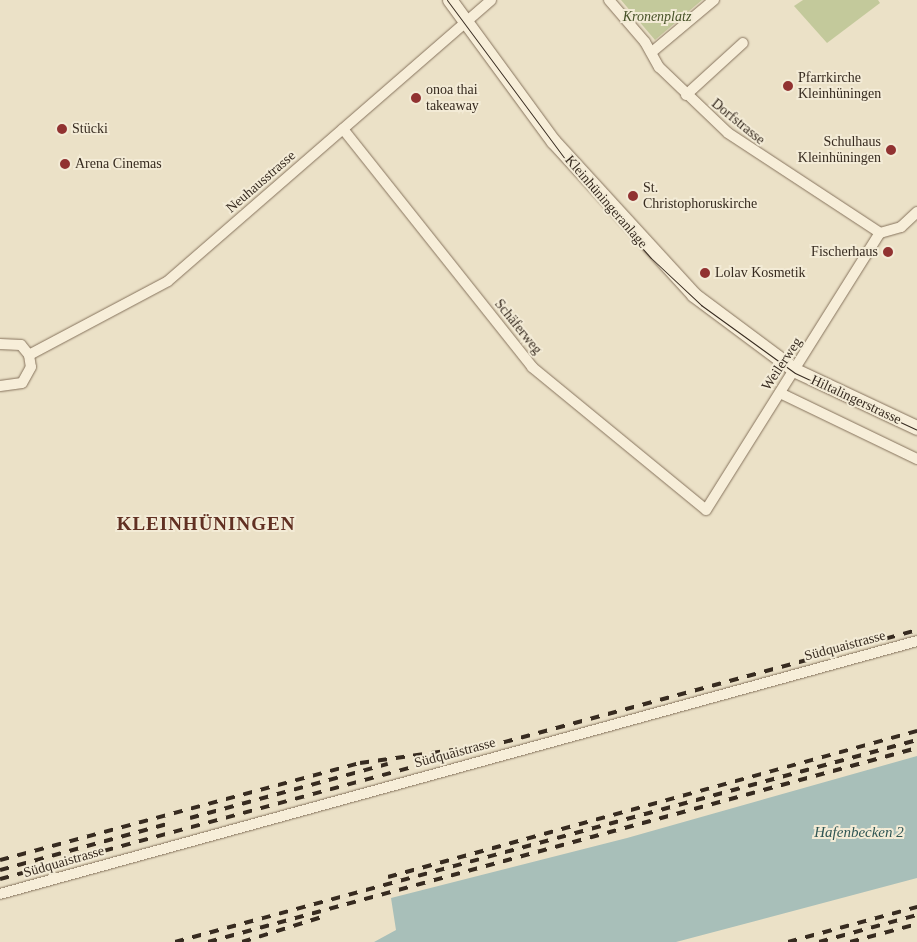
<!DOCTYPE html>
<meta charset="utf-8">
<style>
body{margin:0}
#map{position:relative;width:917px;height:942px;overflow:hidden;background:#ebe1c7;font-family:Georgia,serif}
div>[style]{position:absolute}
.green>*{inset:0;background:#c3c99b}
.water>*{inset:0;background:#a8bfb9}
.roads{filter:drop-shadow(0 0 1px #86735d) drop-shadow(0 0 1px #86735d)}
.street>*{height:10px;margin:-5px;padding:0 5px;transform-origin:5px;border-radius:5px;background:#f7eed9}
.secondary>*{height:14px;margin:-7px;padding:0 7px;transform-origin:7px;border-radius:7px;background:#f7eed9}
.tram>*{height:1px;margin:-0.5px;padding:0 0.5px;transform-origin:0.5px;border-radius:0.5px;background:#372b20}
.rail>*{height:4px;margin-top:-2px;transform-origin:0;background:repeating-linear-gradient(90deg,#372b20 0 9px,transparent 0 18px)}
.dots>*{width:14px;height:14px;translate:-50% -50%;box-sizing:border-box;border:2px solid #f3ebd6;border-radius:50%}
span{translate:-50% -50%;white-space:nowrap;text-align:center;line-height:1.15;-webkit-text-stroke:4px #f3ebd6;paint-order:stroke}
.park-label{font-size:14px;color:#475228;font-style:italic}
.poi-label{font-size:14px;color:#372b20}
.left{translate:0 -50%;text-align:left}
.right{translate:-100% -50%;text-align:right}
.street-label{font-size:14px;color:#372b20}
.water-label{font-size:15px;color:#305654;font-style:italic}
.district-label{font-size:19px;color:#613022;font-weight:700;letter-spacing:1px}
</style>
<div id="map">
<div class="green">
<div style="clip-path:polygon(621px 0,702px 0,655px 40px)"></div>
<div style="clip-path:polygon(803px 0,878px 0,880px 3px,827px 43px,794px 6px)"></div>
</div>
<div class="water">
<div style="clip-path:polygon(917px 756px,917px 878px,676px 942px,374px 942px,396px 930px,391px 898px,627px 838px)"></div>
</div>
<div class="roads">
<div class="street">
<div style="left:609px;top:0;width:55px;rotate:49.4deg"></div>
<div style="left:645px;top:42px;width:29px;rotate:61deg"></div>
<div style="left:659px;top:67px;width:95px;rotate:43.7deg"></div>
<div style="left:728px;top:133px;width:182px;rotate:33.3deg"></div>
<div style="left:652px;top:52px;width:81px;rotate:-40deg"></div>
<div style="left:686px;top:95px;width:77px;rotate:-42.4deg"></div>
<div style="left:343px;top:129px;width:304px;rotate:51.5deg"></div>
<div style="left:532px;top:367px;width:225px;rotate:39.4deg"></div>
<div style="left:706px;top:510px;width:327px;rotate:-57.9deg"></div>
<div style="left:880px;top:233px;width:22px;rotate:-16deg"></div>
<div style="left:901px;top:227px;width:22px;rotate:-43deg"></div>
<div style="left:0;top:344px;width:21px;rotate:3deg"></div>
<div style="left:21px;top:345px;width:13px;rotate:51deg"></div>
<div style="left:29px;top:355px;width:12px;rotate:81deg"></div>
<div style="left:31px;top:367px;width:18px;rotate:119deg"></div>
<div style="left:22px;top:383px;width:22px;rotate:172deg"></div>
<div style="left:29px;top:355px;width:157px;rotate:-28deg"></div>
<div style="left:168px;top:281px;width:428px;rotate:-41deg"></div>
<div style="left:780px;top:393px;width:152px;rotate:25.7deg"></div>
<div style="left:0;top:894px;width:951px;rotate:-15.42deg"></div>
</div>
<div class="secondary">
<div style="left:450px;top:0;width:176px;rotate:53.8deg"></div>
<div style="left:554px;top:142px;width:207px;rotate:47.5deg"></div>
<div style="left:694px;top:295px;width:127px;rotate:36.7deg"></div>
<div style="left:796px;top:371px;width:134px;rotate:25.2deg"></div>
</div>
</div>
<div class="tram">
<div style="left:447px;top:0;width:218px;rotate:53.4deg"></div>
<div style="left:577px;top:175px;width:111px;rotate:48.3deg"></div>
<div style="left:651px;top:258px;width:69px;rotate:43.2deg"></div>
<div style="left:701px;top:305px;width:116px;rotate:35.9deg"></div>
<div style="left:795px;top:373px;width:135px;rotate:25deg"></div>
<div style="left:572px;top:158px;width:57px;rotate:49.3deg"></div>
</div>
<div class="rail">
<div style="left:190px;top:818px;width:205px;rotate:-15.3deg"></div>
<div style="left:0;top:860px;width:373px;rotate:-15.1deg"></div>
<div style="left:360px;top:763px;width:94px;rotate:-8deg"></div>
<div style="left:0;top:870px;width:177px;rotate:-15.4deg"></div>
<div style="left:388px;top:877px;width:549px;rotate:-15.43deg"></div>
<div style="left:0;top:879px;width:950px;rotate:-15.19deg"></div>
<div style="left:175px;top:942px;width:769px;rotate:-15.23deg"></div>
<div style="left:208px;top:942px;width:735px;rotate:-15.3deg"></div>
<div style="left:242px;top:942px;width:87px;rotate:-17.4deg"></div>
<div style="left:788px;top:942px;width:134px;rotate:-15.2deg"></div>
<div style="left:819px;top:942px;width:102px;rotate:-15.4deg"></div>
<div style="left:850px;top:942px;width:69px;rotate:-15deg"></div>
</div>
<div class="dots">
<div style="left:788px;top:86px;background:#913231"></div>
<div style="left:416px;top:98px;background:#913231"></div>
<div style="left:62px;top:129px;background:#913231"></div>
<div style="left:891px;top:150px;background:#913231"></div>
<div style="left:65px;top:164px;background:#913231"></div>
<div style="left:633px;top:196px;background:#913231"></div>
<div style="left:888px;top:252px;background:#913231"></div>
<div style="left:705px;top:273px;background:#913231"></div>
</div>
<div class="park-label">
<span style="left:657px;top:17px">Kronenplatz</span>
</div>
<div class="poi-label">
<span class="left" style="left:798px;top:86px">Pfarrkirche<br>Kleinhüningen</span>
<span class="left" style="left:426px;top:98px">onoa thai<br>takeaway</span>
<span class="left" style="left:72px;top:129px">Stücki</span>
<span class="right" style="left:881px;top:150px">Schulhaus<br>Kleinhüningen</span>
<span class="left" style="left:75px;top:164px">Arena Cinemas</span>
<span class="left" style="left:643px;top:196px">St.<br>Christophoruskirche</span>
<span class="right" style="left:878px;top:252px">Fischerhaus</span>
<span class="left" style="left:715px;top:273px">Lolav Kosmetik</span>
</div>
<div class="street-label">
<span style="left:738px;top:122px;rotate:39deg">Dorfstrasse</span>
<span style="left:261px;top:182px;rotate:-41deg">Neuhausstrasse</span>
<span style="left:606px;top:202px;rotate:49deg">Kleinhüningeranlage</span>
<span style="left:518px;top:327px;rotate:51deg">Schäferweg</span>
<span style="left:782px;top:364px;rotate:-56deg">Weilerweg</span>
<span style="left:856px;top:400px;rotate:25deg">Hiltalingerstrasse</span>
<span style="left:845px;top:646px;rotate:-15deg">Südquaistrasse</span>
<span style="left:455px;top:753px;rotate:-15deg">Südquaistrasse</span>
<span style="left:64px;top:862px;rotate:-16deg">Südquaistrasse</span>
</div>
<div class="water-label">
<span style="left:859px;top:833px">Hafenbecken 2</span>
</div>
<div class="district-label">
<span style="left:206px;top:524px">KLEINHÜNINGEN</span>
</div>
</div>
